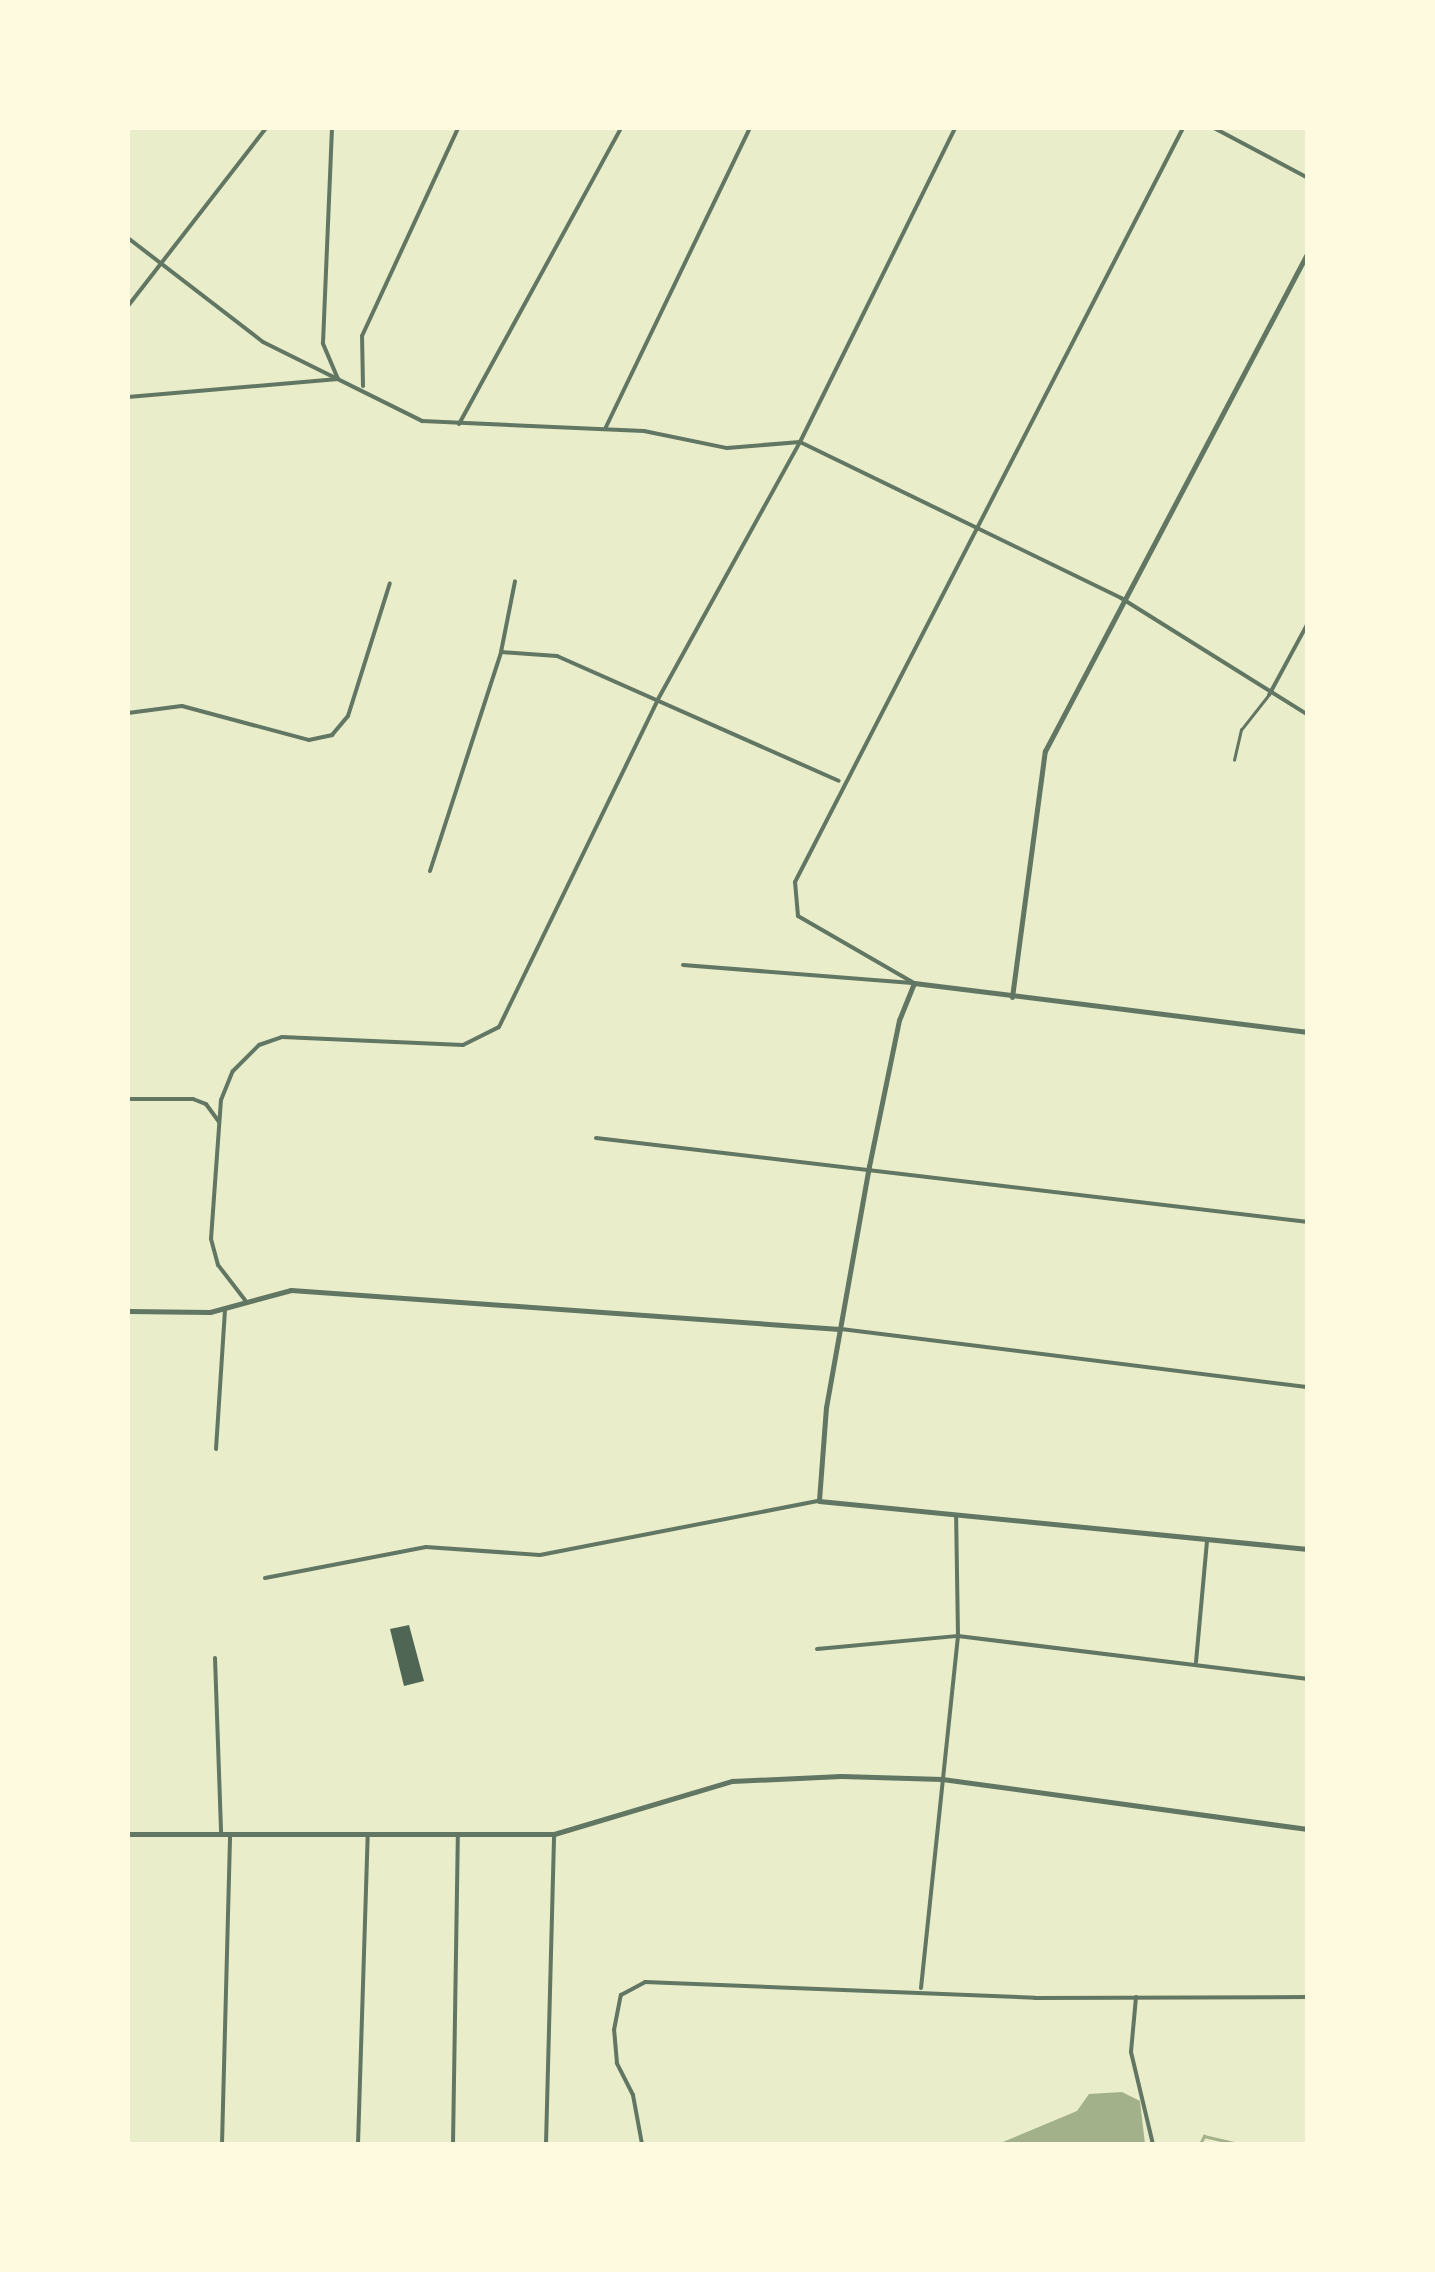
<!DOCTYPE html>
<style>
body{margin:0}
#map{position:relative;width:1435px;height:2272px;overflow:hidden;background:#e9edc9;font-family:"Exo 2",sans-serif}
div>[style]{position:absolute}
.water>*{inset:0;background:#a3b18a}
.stream>*{height:2.5px;margin:-1.25px;padding:0 1.25px;transform-origin:1.25px;border-radius:1.25px;background:#a3b18a}
.building>*{inset:0;background:#4f6655}
.service>*{height:2.5px;margin:-1.25px;padding:0 1.25px;transform-origin:1.25px;border-radius:1.25px;background:#617663}
.minor>*{height:4px;margin:-2px;padding:0 2px;transform-origin:2px;border-radius:2px;background:#617663}
.tertiary>*{height:5px;margin:-2.5px;padding:0 2.5px;transform-origin:2.5px;border-radius:2.5px;background:#617663}
span{translate:-50% -50%;white-space:nowrap;text-align:center;line-height:1.15;-webkit-text-stroke:8px #fefae0;paint-order:stroke}
.frame{position:absolute;inset:0;border:130px solid #fefae0;pointer-events:none}
</style>
<div id="map">
<div class="water">
<div style="clip-path:polygon(1122px 2092px,1140px 2101px,1145px 2144px,998px 2144px,1077px 2111px,1089px 2094px)"></div>
</div>
<div class="stream">
<div style="left:1200px;top:2144px;width:9px;rotate:-63deg"></div>
<div style="left:1204px;top:2136px;width:36px;rotate:13deg"></div>
</div>
<div class="building">
<div style="clip-path:polygon(409px 1625px,424px 1681px,404px 1686px,390px 1629px)"></div>
</div>
<div class="service">
<div style="left:1234px;top:760px;width:31px;rotate:-77deg"></div>
<div style="left:1241px;top:730px;width:42px;rotate:-51.8deg"></div>
</div>
<div class="minor">
<div style="left:1214px;top:128px;width:106px;rotate:28deg"></div>
<div style="left:128px;top:238px;width:170px;rotate:37.6deg"></div>
<div style="left:263px;top:342px;width:178px;rotate:26.4deg"></div>
<div style="left:422px;top:421px;width:222px;rotate:2.6deg"></div>
<div style="left:644px;top:431px;width:85px;rotate:11.6deg"></div>
<div style="left:727px;top:448px;width:73px;rotate:-4.7deg"></div>
<div style="left:800px;top:442px;width:357px;rotate:25.9deg"></div>
<div style="left:1121px;top:598px;width:221px;rotate:32deg"></div>
<div style="left:128px;top:306px;width:225px;rotate:-52.2deg"></div>
<div style="left:363px;top:386px;width:50px;rotate:-91.1deg"></div>
<div style="left:362px;top:336px;width:229px;rotate:-65.2deg"></div>
<div style="left:128px;top:397px;width:211px;rotate:-4.9deg"></div>
<div style="left:338px;top:379px;width:39px;rotate:-113deg"></div>
<div style="left:323px;top:343px;width:215px;rotate:-87.6deg"></div>
<div style="left:459px;top:424px;width:337px;rotate:-61.3deg"></div>
<div style="left:605px;top:429px;width:334px;rotate:-64.3deg"></div>
<div style="left:501px;top:652px;width:56px;rotate:4.1deg"></div>
<div style="left:557px;top:656px;width:308px;rotate:23.9deg"></div>
<div style="left:1269px;top:695px;width:82px;rotate:-61.6deg"></div>
<div style="left:128px;top:713px;width:54px;rotate:-7.4deg"></div>
<div style="left:182px;top:706px;width:131px;rotate:15deg"></div>
<div style="left:309px;top:740px;width:24px;rotate:-12deg"></div>
<div style="left:332px;top:735px;width:25px;rotate:-50deg"></div>
<div style="left:348px;top:716px;width:139px;rotate:-72.5deg"></div>
<div style="left:430px;top:871px;width:230px;rotate:-72deg"></div>
<div style="left:501px;top:652px;width:72px;rotate:-78.8deg"></div>
<div style="left:683px;top:965px;width:230px;rotate:4.5deg"></div>
<div style="left:914px;top:983px;width:134px;rotate:-150deg"></div>
<div style="left:798px;top:916px;width:34px;rotate:-95deg"></div>
<div style="left:795px;top:882px;width:848px;rotate:-62.77deg"></div>
<div style="left:128px;top:1099px;width:65px"></div>
<div style="left:193px;top:1099px;width:14px;rotate:21deg"></div>
<div style="left:206px;top:1104px;width:22px;rotate:54deg"></div>
<div style="left:596px;top:1138px;width:717px;rotate:6.73deg"></div>
<div style="left:245px;top:1300px;width:44px;rotate:-127.6deg"></div>
<div style="left:218px;top:1265px;width:27px;rotate:-105deg"></div>
<div style="left:211px;top:1239px;width:139px;rotate:-85.9deg"></div>
<div style="left:221px;top:1100px;width:31px;rotate:-68deg"></div>
<div style="left:233px;top:1071px;width:37px;rotate:-45deg"></div>
<div style="left:259px;top:1045px;width:24px;rotate:-19deg"></div>
<div style="left:282px;top:1037px;width:181px;rotate:2.5deg"></div>
<div style="left:463px;top:1045px;width:40px;rotate:-26.6deg"></div>
<div style="left:499px;top:1027px;width:362px;rotate:-64.1deg"></div>
<div style="left:657px;top:701px;width:296px;rotate:-61.1deg"></div>
<div style="left:800px;top:442px;width:350px;rotate:-63.7deg"></div>
<div style="left:841px;top:1329px;width:471px;rotate:7.1deg"></div>
<div style="left:216px;top:1449px;width:140px;rotate:-86.3deg"></div>
<div style="left:265px;top:1578px;width:164px;rotate:-10.9deg"></div>
<div style="left:426px;top:1547px;width:114px;rotate:4deg"></div>
<div style="left:540px;top:1555px;width:284px;rotate:-11deg"></div>
<div style="left:817px;top:1649px;width:142px;rotate:-5.3deg"></div>
<div style="left:958px;top:1636px;width:353px;rotate:7deg"></div>
<div style="left:215px;top:1658px;width:175px;rotate:88deg"></div>
<div style="left:1196px;top:1662px;width:122px;rotate:-84.8deg"></div>
<div style="left:921px;top:1988px;width:354px;rotate:-84deg"></div>
<div style="left:958px;top:1636px;width:121px;rotate:-90.9deg"></div>
<div style="left:1136px;top:1997px;width:55px;rotate:95.2deg"></div>
<div style="left:1131px;top:2052px;width:95px;rotate:76.6deg"></div>
<div style="left:222px;top:2144px;width:310px;rotate:-88.5deg"></div>
<div style="left:358px;top:2144px;width:310px;rotate:-88.2deg"></div>
<div style="left:453px;top:2144px;width:310px;rotate:-89.1deg"></div>
<div style="left:546px;top:2144px;width:310px;rotate:-88.5deg"></div>
<div style="left:642px;top:2144px;width:50px;rotate:-100.4deg"></div>
<div style="left:633px;top:2095px;width:36px;rotate:-117deg"></div>
<div style="left:617px;top:2063px;width:33px;rotate:-95deg"></div>
<div style="left:614px;top:2030px;width:36px;rotate:-79deg"></div>
<div style="left:621px;top:1995px;width:27px;rotate:-28deg"></div>
<div style="left:645px;top:1982px;width:390px;rotate:2.3deg"></div>
<div style="left:1035px;top:1998px;width:273px;rotate:-0.2deg"></div>
</div>
<div class="tertiary">
<div style="left:1012px;top:997px;width:248px;rotate:-82.4deg"></div>
<div style="left:1045px;top:751px;width:564px;rotate:-62.21deg"></div>
<div style="left:1308px;top:1032px;width:397px;rotate:-172.9deg"></div>
<div style="left:914px;top:983px;width:40px;rotate:112deg"></div>
<div style="left:899px;top:1020px;width:149px;rotate:101.6deg"></div>
<div style="left:869px;top:1166px;width:245px;rotate:100.1deg"></div>
<div style="left:826px;top:1407px;width:94px;rotate:94.3deg"></div>
<div style="left:819px;top:1501px;width:491px;rotate:5.6deg"></div>
<div style="left:128px;top:1311px;width:82px;rotate:0.7deg"></div>
<div style="left:210px;top:1312px;width:84px;rotate:-15.2deg"></div>
<div style="left:291px;top:1290px;width:550px;rotate:4.06deg"></div>
<div style="left:128px;top:1834px;width:426px"></div>
<div style="left:554px;top:1834px;width:186px;rotate:-16.6deg"></div>
<div style="left:732px;top:1781px;width:109px;rotate:-2.6deg"></div>
<div style="left:841px;top:1776px;width:101px;rotate:1.7deg"></div>
<div style="left:942px;top:1779px;width:369px;rotate:7.8deg"></div>
</div>
<div class="frame"></div>
</div>
